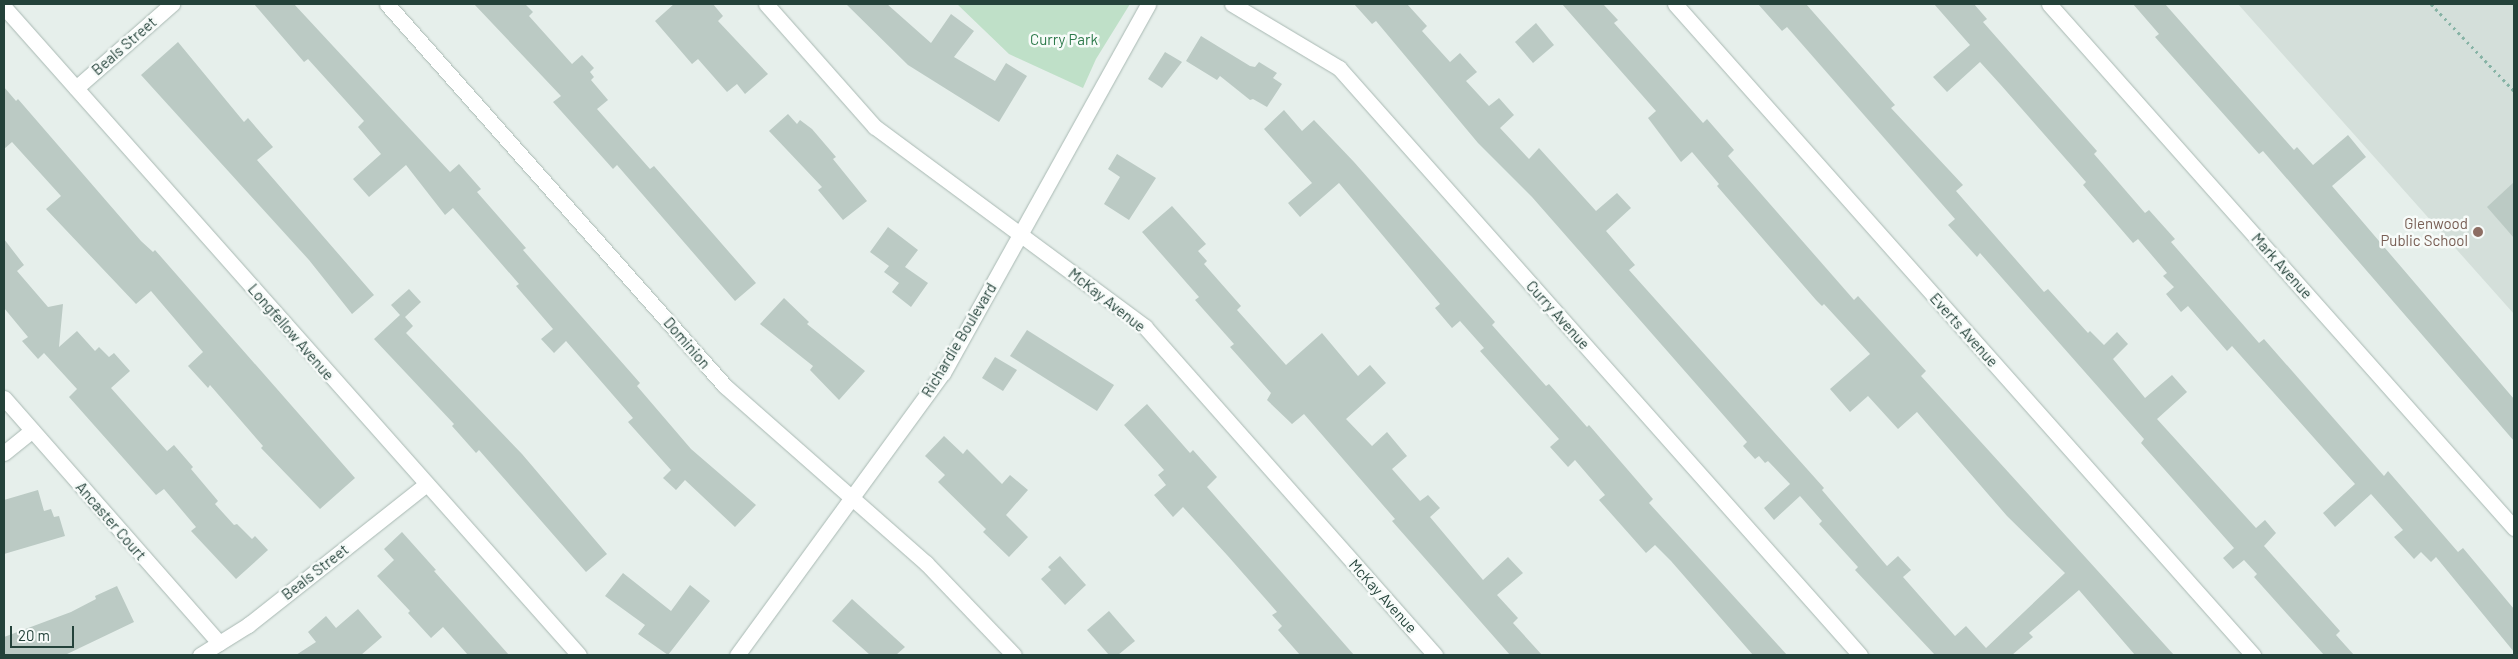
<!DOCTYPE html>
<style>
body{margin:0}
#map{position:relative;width:2518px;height:659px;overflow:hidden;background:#e6efeb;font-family:Barlow,sans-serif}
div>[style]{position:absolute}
.built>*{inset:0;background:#d4dfda}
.green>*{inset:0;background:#bfe0c8}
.building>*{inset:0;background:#bbcac4}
.path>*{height:3px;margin-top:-1.5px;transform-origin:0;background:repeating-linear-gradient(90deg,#86b3a5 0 2.5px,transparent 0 6.5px)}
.roads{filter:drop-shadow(0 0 1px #a8b8b2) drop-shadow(0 0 1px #a8b8b2)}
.minor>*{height:15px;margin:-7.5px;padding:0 7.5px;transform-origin:7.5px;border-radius:7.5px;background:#fff}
.tertiary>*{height:15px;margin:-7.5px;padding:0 7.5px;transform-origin:7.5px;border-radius:7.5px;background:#fff}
.dots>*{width:14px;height:14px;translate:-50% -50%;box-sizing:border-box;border:2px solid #f7fbf9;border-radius:50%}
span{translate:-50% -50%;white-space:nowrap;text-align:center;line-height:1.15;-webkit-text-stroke:5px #f7fbf9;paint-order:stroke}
.park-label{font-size:15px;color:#2d7a4b}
.street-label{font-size:15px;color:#24423a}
.education-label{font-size:15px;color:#785e54}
.right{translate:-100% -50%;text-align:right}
.frame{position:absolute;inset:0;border:5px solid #24423a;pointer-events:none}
.scale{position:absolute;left:10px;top:626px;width:64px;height:22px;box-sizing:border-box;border:2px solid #24423a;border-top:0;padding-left:6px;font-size:15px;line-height:18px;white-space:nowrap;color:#24423a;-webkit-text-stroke:4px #f7fbf9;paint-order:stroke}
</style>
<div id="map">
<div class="built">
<div style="clip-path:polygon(2238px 4px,2514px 4px,2514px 314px,2368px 150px)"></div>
</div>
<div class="green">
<div style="clip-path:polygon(957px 4px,1130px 4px,1096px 59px,1083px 88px,1009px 54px)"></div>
</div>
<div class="building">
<div style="clip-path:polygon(254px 4px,294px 4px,450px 172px,459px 164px,481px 189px,477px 192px,526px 248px,523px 250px,640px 383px,637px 386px,691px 449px,756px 505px,735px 527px,685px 480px,676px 490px,663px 478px,671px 470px,628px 422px,633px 418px,566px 341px,554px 353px,541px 339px,553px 329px,516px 286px,519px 284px,453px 208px,445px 215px,406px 165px,369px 197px,353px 179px,381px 154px,358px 127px,364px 121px,308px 59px,304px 62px)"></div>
<div style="clip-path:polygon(474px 4px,525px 4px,533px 12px,529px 16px,572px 64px,582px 55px,594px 68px,590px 72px,594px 77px,591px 80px,608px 100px,597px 109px,650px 169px,654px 166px,756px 283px,735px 301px,617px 165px,613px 169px,553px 102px,561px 96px)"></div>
<div style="clip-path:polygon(674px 4px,713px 4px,723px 16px,718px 21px,768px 74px,745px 94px,737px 84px,727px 92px,698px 59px,692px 64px,655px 21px)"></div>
<div style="clip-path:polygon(846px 4px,887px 4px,931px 43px,951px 14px,974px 31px,954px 57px,995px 81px,1006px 63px,1027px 76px,999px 122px,908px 65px)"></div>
<div style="clip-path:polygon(1354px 4px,1407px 4px,1427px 26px,1422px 31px,1450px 62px,1460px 53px,1477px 72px,1466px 81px,1489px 106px,1499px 98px,1514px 115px,1500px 128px,1529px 159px,1539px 148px,1596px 211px,1617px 193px,1631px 208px,1606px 231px,1635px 265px,1629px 270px,1824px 488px,1822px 490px,1887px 566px,1898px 556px,1911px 570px,1903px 577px,1955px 636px,1966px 626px,1986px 648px,2065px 573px,2007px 516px,1917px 412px,1898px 429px,1868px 396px,1850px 412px,1830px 389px,1870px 354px,1824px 304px,1822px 306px,1816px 300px,1717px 186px,1719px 184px,1692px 152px,1681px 162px,1648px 118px,1656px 111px,1562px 4px,1603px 4px,1618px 20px,1614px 23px,1666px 81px,1703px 123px,1707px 119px,1734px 150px,1728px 156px,1854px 300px,1858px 296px,1887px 328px,1926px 371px,1921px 376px,2174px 655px,2135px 655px,2079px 590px,2029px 633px,2033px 637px,2012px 655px,1935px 655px,1855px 570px,1858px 567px,1819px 524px,1822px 521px,1800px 496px,1774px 520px,1764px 508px,1790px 484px,1768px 461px,1765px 463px,1759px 456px,1755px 459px,1743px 446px,1747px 442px,1532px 197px,1478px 143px,1376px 21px,1372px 24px)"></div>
<div style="clip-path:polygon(1758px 4px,1806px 4px,1895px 105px,1891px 108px,1963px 185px,1956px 191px,2044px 292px,2048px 289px,2088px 333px,2090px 331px,2104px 345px,2117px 332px,2128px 344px,2113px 359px,2145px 398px,2172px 375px,2187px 392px,2157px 419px,2256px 528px,2265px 520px,2276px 533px,2264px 546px,2340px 631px,2336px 635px,2354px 655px,2324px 655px,2254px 577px,2257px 574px,2244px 560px,2233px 569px,2223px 558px,2234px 548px,2141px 443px,2144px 439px,1980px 253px,1977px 257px,1948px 225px,1955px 219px,1787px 27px,1782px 31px)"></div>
<div style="clip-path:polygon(1934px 4px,1974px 4px,1987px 19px,1983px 22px,2097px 151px,2094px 154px,2145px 213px,2149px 210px,2175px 239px,2171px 242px,2259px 343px,2264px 339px,2384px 476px,2388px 471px,2458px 552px,2463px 548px,2514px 609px,2514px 652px,2436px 557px,2431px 562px,2421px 552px,2414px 559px,2394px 537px,2403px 530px,2371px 494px,2335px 527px,2323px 513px,2355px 484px,2232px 346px,2227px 351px,2188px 306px,2181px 312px,2166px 294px,2174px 287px,2163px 276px,2167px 273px,2138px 239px,2133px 243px,2083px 185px,2086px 182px,2000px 84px,1980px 62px,1947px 92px,1933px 77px,1970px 45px)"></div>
<div style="clip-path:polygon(2133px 4px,2165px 4px,2294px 150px,2297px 147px,2313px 165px,2348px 135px,2366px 157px,2332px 186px,2514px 399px,2514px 441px,2263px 151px,2259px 154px,2155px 37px,2159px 34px)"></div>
<div style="clip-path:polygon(1536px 23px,1554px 45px,1533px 63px,1515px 42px)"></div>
<div style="clip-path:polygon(1201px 36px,1250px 66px,1255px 67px,1259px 62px,1277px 73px,1273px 78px,1282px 84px,1267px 107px,1253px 99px,1250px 100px,1220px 76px,1217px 80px,1186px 61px)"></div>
<div style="clip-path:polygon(178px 42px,244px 122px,248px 118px,273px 147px,257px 160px,374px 295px,352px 314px,309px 260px,141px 75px)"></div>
<div style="clip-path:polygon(1165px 52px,1182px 62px,1162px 88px,1148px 79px)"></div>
<div style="clip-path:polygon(4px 87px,16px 101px,18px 99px,141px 241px,153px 252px,155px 250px,355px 478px,320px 509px,261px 448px,263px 446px,210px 385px,208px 388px,188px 366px,203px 352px,151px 291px,136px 304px,46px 209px,61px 196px,12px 142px,4px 149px)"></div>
<div style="clip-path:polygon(1284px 110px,1302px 131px,1314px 120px,1354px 162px,1495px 322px,1492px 325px,1546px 386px,1549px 384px,1587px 427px,1589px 425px,1653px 499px,1649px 503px,1787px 655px,1753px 655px,1671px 561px,1655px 545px,1646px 553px,1599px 500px,1605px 495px,1575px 460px,1568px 467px,1550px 447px,1559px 439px,1480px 351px,1484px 348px,1460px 321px,1452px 328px,1435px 308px,1440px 304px,1339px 183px,1300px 217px,1288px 203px,1312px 183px,1264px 129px)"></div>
<div style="clip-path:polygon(788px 114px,797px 124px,800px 120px,812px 129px,836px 157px,833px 159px,867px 201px,843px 220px,818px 190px,822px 187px,769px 131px)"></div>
<div style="clip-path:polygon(1117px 154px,1156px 178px,1129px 220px,1104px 204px,1120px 177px,1108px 169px)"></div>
<div style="clip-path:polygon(2514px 182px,2514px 238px,2487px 207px)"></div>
<div style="clip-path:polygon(1172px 206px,1206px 244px,1198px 251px,1207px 261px,1204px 264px,1241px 306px,1237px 310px,1286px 365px,1322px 333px,1358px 376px,1370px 365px,1386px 383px,1346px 419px,1372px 446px,1387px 432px,1407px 456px,1392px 469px,1420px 501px,1428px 495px,1440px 508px,1430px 517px,1483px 580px,1508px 557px,1523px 573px,1497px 595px,1518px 618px,1513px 623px,1542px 655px,1510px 655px,1392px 521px,1395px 519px,1304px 414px,1292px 424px,1267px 400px,1271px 393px,1230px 347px,1234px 344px,1195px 300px,1199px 297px,1142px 232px)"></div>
<div style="clip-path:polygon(888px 227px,918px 250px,905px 267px,928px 283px,911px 307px,892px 292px,899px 283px,884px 272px,889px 266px,870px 252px)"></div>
<div style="clip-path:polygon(4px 239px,24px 265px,17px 271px,48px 307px,63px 304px,59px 347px,77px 331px,95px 351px,99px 347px,109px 357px,114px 353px,130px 371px,111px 388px,167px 451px,174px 445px,193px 467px,191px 469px,218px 501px,215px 504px,234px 525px,237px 524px,252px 539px,255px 536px,268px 550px,236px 579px,191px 531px,196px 527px,164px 489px,156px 495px,69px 397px,77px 389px,44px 353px,38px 359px,22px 341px,28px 337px,4px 308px)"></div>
<div style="clip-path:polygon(409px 289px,421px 302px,405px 317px,413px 326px,406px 333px,522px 454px,607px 554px,586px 572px,479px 450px,476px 453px,452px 426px,454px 424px,374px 339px,400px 315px,391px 305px)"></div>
<div style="clip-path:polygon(784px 298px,809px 322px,807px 324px,865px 371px,839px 400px,810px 370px,813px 366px,760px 324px)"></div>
<div style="clip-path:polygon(1027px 330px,1114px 385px,1097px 411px,1010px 356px)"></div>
<div style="clip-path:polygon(995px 357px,1017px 370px,1003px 391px,982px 378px)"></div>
<div style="clip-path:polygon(1147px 404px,1190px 453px,1193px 450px,1217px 477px,1207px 487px,1354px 655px,1300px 655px,1278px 630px,1282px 626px,1272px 615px,1277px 612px,1227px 555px,1183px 507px,1173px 517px,1154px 495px,1166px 485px,1158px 475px,1164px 470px,1124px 425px)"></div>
<div style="clip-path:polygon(944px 436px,963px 454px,967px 449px,1002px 484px,1010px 475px,1028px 490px,1006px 515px,1028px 537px,1009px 557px,983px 532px,986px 529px,938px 482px,945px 475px,925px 456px)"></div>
<div style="clip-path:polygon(38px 490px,44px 511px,51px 509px,54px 517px,59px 516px,65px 536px,4px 554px,4px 500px)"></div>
<div style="clip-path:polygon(402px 532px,436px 570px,434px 571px,509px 655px,468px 655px,443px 627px,431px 638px,408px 613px,410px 611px,377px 576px,394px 560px,384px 549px)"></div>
<div style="clip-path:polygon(1060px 556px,1086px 585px,1065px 605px,1041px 579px,1051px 570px,1048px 567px)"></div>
<div style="clip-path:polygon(623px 573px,671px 611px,690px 585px,710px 601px,668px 655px,638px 634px,645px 625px,605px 596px)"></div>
<div style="clip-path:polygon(117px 586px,134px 622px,65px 655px,4px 655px,4px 637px,71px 612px,96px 599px,95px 596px)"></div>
<div style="clip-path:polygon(852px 599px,905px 647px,896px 655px,870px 655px,832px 621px)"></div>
<div style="clip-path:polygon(358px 609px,382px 637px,361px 655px,296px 655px,316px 642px,308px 632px,326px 616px,336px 628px)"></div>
<div style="clip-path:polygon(1109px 611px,1135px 641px,1118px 655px,1109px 655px,1087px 630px)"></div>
</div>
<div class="path">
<div style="left:2431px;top:4px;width:120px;rotate:46.3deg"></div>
</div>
<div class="roads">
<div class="minor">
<div style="left:766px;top:4px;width:164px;rotate:48.5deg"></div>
<div style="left:875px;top:127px;width:336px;rotate:36.5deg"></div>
<div style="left:1145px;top:327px;width:438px;rotate:48.5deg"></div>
<div style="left:1232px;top:4px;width:125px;rotate:30.9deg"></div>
<div style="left:1339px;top:68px;width:785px;rotate:48.41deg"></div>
<div style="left:1675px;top:4px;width:871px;rotate:48.4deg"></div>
<div style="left:2049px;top:4px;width:701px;rotate:48.41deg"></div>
<div style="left:4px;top:7px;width:866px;rotate:48.42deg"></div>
<div style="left:76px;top:88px;width:128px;rotate:-41.2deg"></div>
<div style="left:4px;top:398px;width:326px;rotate:48.7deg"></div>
<div style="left:4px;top:453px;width:36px;rotate:-39deg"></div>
<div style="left:200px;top:655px;width:57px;rotate:-32deg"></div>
<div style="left:248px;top:625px;width:226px;rotate:-38.3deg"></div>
<div style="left:737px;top:655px;width:349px;rotate:-53.9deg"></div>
<div style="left:943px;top:373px;width:422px;rotate:-60.9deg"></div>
</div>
<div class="tertiary">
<div style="left:387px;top:4px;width:510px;rotate:48.5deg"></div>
<div style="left:725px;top:386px;width:268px;rotate:41.4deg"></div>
<div style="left:926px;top:563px;width:127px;rotate:46.3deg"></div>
</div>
</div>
<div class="dots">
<div style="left:2478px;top:232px;background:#8d6e63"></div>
</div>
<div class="park-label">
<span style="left:1064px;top:40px">Curry Park</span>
</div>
<div class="street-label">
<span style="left:124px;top:46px;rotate:-41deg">Beals Street</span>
<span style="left:2282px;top:266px;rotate:48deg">Mark Avenue</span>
<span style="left:1107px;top:300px;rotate:38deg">McKay Avenue</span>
<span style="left:1558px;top:315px;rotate:48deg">Curry Avenue</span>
<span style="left:1964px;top:330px;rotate:48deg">Everts Avenue</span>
<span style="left:291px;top:332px;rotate:49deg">Longfellow Avenue</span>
<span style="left:959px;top:340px;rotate:-59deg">Richardie Boulevard</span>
<span style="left:687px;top:343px;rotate:49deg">Dominion</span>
<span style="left:111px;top:521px;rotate:49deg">Ancaster Court</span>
<span style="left:315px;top:572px;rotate:-38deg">Beals Street</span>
<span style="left:1383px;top:596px;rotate:48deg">McKay Avenue</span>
</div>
<div class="education-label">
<span class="right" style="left:2468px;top:232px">Glenwood<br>Public School</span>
</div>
<div class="frame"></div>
<div class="scale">20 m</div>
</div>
